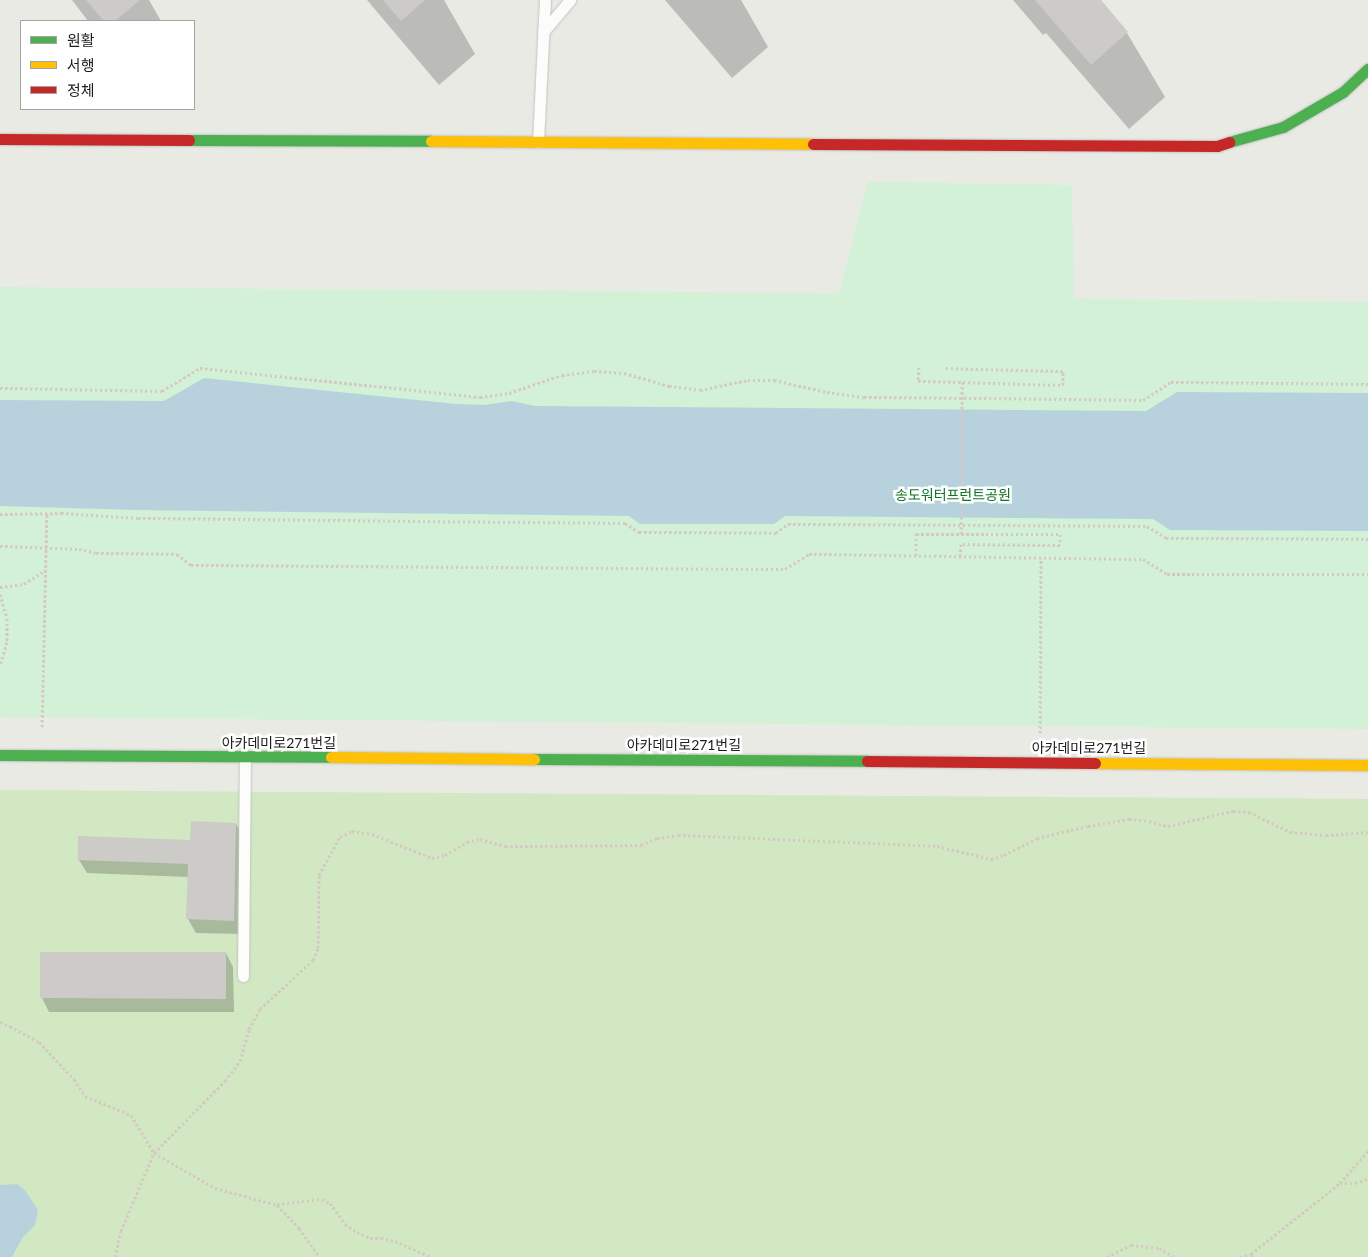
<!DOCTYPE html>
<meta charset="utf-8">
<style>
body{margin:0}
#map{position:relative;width:1368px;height:1257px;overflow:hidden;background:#eaeae5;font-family:Lato,"Noto Sans KR",sans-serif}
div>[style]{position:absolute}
.grass>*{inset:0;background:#d2e8c3}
.park>*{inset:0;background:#d2f1d6}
.water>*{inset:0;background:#b8d2dd}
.shadow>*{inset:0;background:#0003}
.building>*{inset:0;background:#cccbc8}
.path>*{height:3px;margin-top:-1.5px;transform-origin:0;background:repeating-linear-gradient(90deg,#d5c9c4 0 2.5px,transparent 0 5px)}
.roads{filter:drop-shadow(0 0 1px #c3c3c1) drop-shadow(0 0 1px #c3c3c1)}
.lane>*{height:11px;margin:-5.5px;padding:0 5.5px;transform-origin:5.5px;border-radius:5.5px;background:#fcfcfb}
.fast>*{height:11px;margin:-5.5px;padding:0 5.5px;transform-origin:5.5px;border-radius:5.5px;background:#4caf50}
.slow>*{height:11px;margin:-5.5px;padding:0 5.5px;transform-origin:5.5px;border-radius:5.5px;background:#ffc107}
.jam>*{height:11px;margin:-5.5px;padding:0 5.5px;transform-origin:5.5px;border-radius:5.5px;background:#c62828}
.path-bridge>*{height:3px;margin-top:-1.5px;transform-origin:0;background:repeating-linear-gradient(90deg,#d5c9c4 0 2.5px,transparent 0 5px)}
span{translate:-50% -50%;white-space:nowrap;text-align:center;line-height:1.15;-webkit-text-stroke:5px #fff;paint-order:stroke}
.park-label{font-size:14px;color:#0e7523}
.street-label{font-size:14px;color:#1c1c1c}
.legend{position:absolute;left:20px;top:20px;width:175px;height:90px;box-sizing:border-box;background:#fff;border:1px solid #a4a4a4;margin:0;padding:6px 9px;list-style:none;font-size:15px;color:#1c1c1c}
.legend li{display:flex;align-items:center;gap:10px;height:25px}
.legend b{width:25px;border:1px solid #a4a4a4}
</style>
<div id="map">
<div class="grass">
<div style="clip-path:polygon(0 790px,1368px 799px,1368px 1257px,0 1257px)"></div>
</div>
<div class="park">
<div style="clip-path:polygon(868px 182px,1072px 185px,1074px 299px,1368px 302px,1368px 729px,0 717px,0 287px,839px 293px)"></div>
</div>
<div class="water">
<div style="clip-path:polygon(204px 378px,456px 404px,484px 405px,512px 401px,535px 406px,1146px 411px,1177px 392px,1368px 393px,1368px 531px,1170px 530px,1153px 519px,785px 516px,774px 524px,640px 524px,629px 516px,135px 510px,0 506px,0 400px,164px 401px)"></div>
<div style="clip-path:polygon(17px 1184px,25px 1190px,38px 1210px,35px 1225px,23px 1237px,12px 1257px,0 1257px,0 1185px)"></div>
</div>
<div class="shadow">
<div style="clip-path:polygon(72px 0,149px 0,161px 21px,88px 21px)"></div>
<div style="clip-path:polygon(367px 0,444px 0,475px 54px,439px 85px)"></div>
<div style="clip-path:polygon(665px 0,741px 0,768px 47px,732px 78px)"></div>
<div style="clip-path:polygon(1013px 0,1099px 0,1127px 33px,1165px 97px,1129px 129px,1046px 33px,1043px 35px)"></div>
<div style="clip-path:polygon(236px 824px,244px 837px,241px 934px,196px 933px,188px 919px,189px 877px,87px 873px,79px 860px,192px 841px)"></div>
<div style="clip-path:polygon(41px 953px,226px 953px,233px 967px,234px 1012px,49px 1012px,42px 998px)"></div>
</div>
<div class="building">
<div style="clip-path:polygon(86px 0,140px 0,115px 21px,104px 21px)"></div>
<div style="clip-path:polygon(383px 0,425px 0,401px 21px)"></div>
<div style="clip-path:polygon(1035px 0,1101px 0,1128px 32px,1091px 65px)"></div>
<div style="clip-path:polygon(191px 821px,236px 823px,234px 921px,186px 919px,188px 864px,78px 860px,78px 836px,190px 840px)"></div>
<div style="clip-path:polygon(40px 952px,226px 952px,226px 999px,40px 998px)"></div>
</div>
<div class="path">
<div style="left:919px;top:367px;width:14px;rotate:94deg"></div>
<div style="left:918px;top:381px;width:145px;rotate:1.6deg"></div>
<div style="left:1063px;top:385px;width:14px;rotate:-90deg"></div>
<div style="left:1063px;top:371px;width:120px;rotate:-178.6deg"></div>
<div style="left:0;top:388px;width:162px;rotate:1.1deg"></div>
<div style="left:162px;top:391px;width:44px;rotate:-31.2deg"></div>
<div style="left:200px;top:368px;width:281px;rotate:5.9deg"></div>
<div style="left:480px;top:397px;width:29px;rotate:-8deg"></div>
<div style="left:509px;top:393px;width:56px;rotate:-18.8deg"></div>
<div style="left:562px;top:375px;width:32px;rotate:-7deg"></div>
<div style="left:594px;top:371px;width:30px;rotate:4deg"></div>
<div style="left:624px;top:373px;width:47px;rotate:16.1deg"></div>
<div style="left:669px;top:386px;width:31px;rotate:7deg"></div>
<div style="left:700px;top:390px;width:49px;rotate:-11.8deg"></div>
<div style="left:748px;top:380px;width:26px"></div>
<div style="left:774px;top:380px;width:54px;rotate:12.8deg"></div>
<div style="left:827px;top:392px;width:37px;rotate:8deg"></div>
<div style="left:864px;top:397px;width:279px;rotate:0.6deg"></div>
<div style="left:1143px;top:400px;width:33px;rotate:-33deg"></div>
<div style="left:1171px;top:382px;width:197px;rotate:0.6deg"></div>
<div style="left:0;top:514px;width:61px;rotate:-0.9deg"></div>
<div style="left:61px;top:513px;width:77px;rotate:3.7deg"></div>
<div style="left:138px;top:518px;width:487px;rotate:0.6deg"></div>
<div style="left:625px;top:523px;width:17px;rotate:33deg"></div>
<div style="left:639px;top:532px;width:137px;rotate:0.4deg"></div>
<div style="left:776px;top:533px;width:15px;rotate:-37deg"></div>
<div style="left:788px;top:524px;width:359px;rotate:0.3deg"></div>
<div style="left:1147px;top:526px;width:22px;rotate:32deg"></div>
<div style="left:1166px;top:538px;width:202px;rotate:0.3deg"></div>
<div style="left:0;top:546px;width:79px;rotate:2.2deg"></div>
<div style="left:79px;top:549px;width:17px;rotate:13deg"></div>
<div style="left:96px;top:553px;width:81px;rotate:0.7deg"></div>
<div style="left:177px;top:554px;width:18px;rotate:38deg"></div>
<div style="left:191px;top:565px;width:594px;rotate:0.39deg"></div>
<div style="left:785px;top:569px;width:28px;rotate:-32deg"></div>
<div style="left:809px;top:554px;width:334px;rotate:0.9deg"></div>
<div style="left:1143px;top:559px;width:28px;rotate:32deg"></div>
<div style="left:1167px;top:574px;width:201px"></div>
<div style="left:916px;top:556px;width:22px;rotate:-90deg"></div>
<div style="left:916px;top:534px;width:144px"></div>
<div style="left:1060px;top:534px;width:11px;rotate:90deg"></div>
<div style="left:1060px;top:545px;width:99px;rotate:-179.4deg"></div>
<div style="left:961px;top:544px;width:13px;rotate:94deg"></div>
<div style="left:0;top:587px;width:24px;rotate:-7deg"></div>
<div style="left:24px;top:584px;width:24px;rotate:-33deg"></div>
<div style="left:0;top:594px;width:25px;rotate:74deg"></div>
<div style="left:7px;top:618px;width:24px;rotate:90deg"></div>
<div style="left:7px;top:642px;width:24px;rotate:107deg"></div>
<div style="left:42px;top:727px;width:214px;rotate:-88.7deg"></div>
<div style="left:1040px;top:733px;width:175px;rotate:-89.7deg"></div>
<div style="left:0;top:1022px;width:11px;rotate:22deg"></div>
<div style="left:10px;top:1026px;width:33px;rotate:29deg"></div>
<div style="left:39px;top:1042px;width:51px;rotate:46.6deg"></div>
<div style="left:74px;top:1079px;width:20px;rotate:57deg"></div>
<div style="left:85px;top:1096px;width:50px;rotate:22.4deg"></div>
<div style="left:131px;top:1115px;width:44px;rotate:58.8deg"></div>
<div style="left:154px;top:1153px;width:70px;rotate:29.8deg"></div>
<div style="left:215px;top:1188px;width:64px;rotate:15.3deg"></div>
<div style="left:277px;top:1205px;width:32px;rotate:46deg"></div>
<div style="left:299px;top:1228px;width:35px;rotate:55deg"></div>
<div style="left:1340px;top:1183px;width:15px"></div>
<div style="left:1355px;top:1183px;width:14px;rotate:-17deg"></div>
<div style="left:277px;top:1204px;width:45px;rotate:-6.3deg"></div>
<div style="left:322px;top:1199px;width:9px;rotate:27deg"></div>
<div style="left:330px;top:1203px;width:26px;rotate:54deg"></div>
<div style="left:345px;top:1224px;width:14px;rotate:34deg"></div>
<div style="left:357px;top:1232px;width:14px;rotate:25deg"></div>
<div style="left:370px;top:1238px;width:11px"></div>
<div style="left:381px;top:1238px;width:14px;rotate:12deg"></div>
<div style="left:395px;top:1241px;width:39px;rotate:24deg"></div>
<div style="left:1251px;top:1254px;width:114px;rotate:-38.6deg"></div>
<div style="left:1340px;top:1183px;width:43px;rotate:-48.8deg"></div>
<div style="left:115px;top:1257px;width:27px;rotate:-77deg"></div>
<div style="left:121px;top:1231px;width:85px;rotate:-67.1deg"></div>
<div style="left:154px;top:1153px;width:101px;rotate:-45.4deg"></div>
<div style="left:225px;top:1081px;width:25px;rotate:-53deg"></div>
<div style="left:240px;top:1061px;width:33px;rotate:-74deg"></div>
<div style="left:249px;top:1029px;width:23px;rotate:-61deg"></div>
<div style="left:260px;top:1009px;width:72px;rotate:-42.8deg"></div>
<div style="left:313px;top:960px;width:13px;rotate:-67deg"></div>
<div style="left:318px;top:948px;width:73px;rotate:-89.2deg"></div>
<div style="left:319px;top:875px;width:43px;rotate:-61.1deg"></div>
<div style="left:340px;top:837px;width:13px;rotate:-27deg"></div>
<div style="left:352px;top:831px;width:20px;rotate:9deg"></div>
<div style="left:372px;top:834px;width:65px;rotate:21.8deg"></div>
<div style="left:432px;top:858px;width:13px;rotate:-13deg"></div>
<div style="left:445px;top:855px;width:26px;rotate:-31deg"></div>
<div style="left:467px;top:842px;width:13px;rotate:-13deg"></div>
<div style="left:480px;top:839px;width:26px;rotate:16deg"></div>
<div style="left:505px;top:846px;width:136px;rotate:-0.4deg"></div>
<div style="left:641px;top:845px;width:17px;rotate:-24deg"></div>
<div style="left:657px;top:838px;width:21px;rotate:-8deg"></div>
<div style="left:678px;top:835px;width:259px;rotate:2.4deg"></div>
<div style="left:937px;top:846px;width:56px;rotate:13.5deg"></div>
<div style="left:991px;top:859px;width:14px;rotate:-17deg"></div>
<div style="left:1004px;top:855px;width:37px;rotate:-27deg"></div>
<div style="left:1037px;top:838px;width:52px;rotate:-13.2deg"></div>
<div style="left:1088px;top:826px;width:42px;rotate:-9.7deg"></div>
<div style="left:1129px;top:819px;width:20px;rotate:6deg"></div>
<div style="left:1149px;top:821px;width:20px;rotate:15deg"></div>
<div style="left:1168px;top:826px;width:67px;rotate:-13deg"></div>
<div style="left:1233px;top:811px;width:16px;rotate:4deg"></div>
<div style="left:1249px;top:812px;width:46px;rotate:26deg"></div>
<div style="left:1290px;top:832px;width:36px;rotate:5deg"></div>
<div style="left:1326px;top:835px;width:42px;rotate:-4.1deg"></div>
<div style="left:1107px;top:1257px;width:27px;rotate:-27deg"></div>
<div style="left:1131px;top:1245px;width:28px;rotate:6deg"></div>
<div style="left:1159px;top:1248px;width:17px;rotate:31deg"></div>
<div style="left:1240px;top:1257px;width:11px;rotate:-15deg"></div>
<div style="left:1251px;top:1254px;width:3px;rotate:90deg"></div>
</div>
<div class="roads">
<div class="lane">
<div style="left:543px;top:32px;width:42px;rotate:-49.8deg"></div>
<div style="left:538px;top:142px;width:142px;rotate:-87.2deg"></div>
<div style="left:243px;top:976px;width:219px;rotate:-89.5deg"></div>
</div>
<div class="fast">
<div style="left:189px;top:140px;width:242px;rotate:0.2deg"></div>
<div style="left:1229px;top:142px;width:56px;rotate:-15.5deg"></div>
<div style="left:1283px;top:127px;width:69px;rotate:-30.3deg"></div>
<div style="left:1343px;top:92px;width:34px;rotate:-43deg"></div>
<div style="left:0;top:755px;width:331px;rotate:0.3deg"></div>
<div style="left:534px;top:759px;width:333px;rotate:0.3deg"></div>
</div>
<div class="slow">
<div style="left:431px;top:141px;width:382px;rotate:0.4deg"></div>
<div style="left:331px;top:757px;width:203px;rotate:0.6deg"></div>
<div style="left:1095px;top:763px;width:273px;rotate:0.4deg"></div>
</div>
<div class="jam">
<div style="left:0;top:139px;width:189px;rotate:0.3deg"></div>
<div style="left:813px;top:144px;width:404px;rotate:0.3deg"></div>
<div style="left:1217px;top:146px;width:13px;rotate:-18deg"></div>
<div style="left:867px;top:761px;width:228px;rotate:0.5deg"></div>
</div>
</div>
<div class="path-bridge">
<div style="left:961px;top:534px;width:152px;rotate:-89.6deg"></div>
</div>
<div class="park-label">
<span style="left:953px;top:495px">송도워터프런트공원</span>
</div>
<div class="street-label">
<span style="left:279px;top:743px">아카데미로271번길</span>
<span style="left:684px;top:745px">아카데미로271번길</span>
<span style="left:1089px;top:748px">아카데미로271번길</span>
</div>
<ul class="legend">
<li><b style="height:6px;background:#4caf50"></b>원활</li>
<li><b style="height:6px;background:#ffc107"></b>서행</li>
<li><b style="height:6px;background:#c62828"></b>정체</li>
</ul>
</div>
